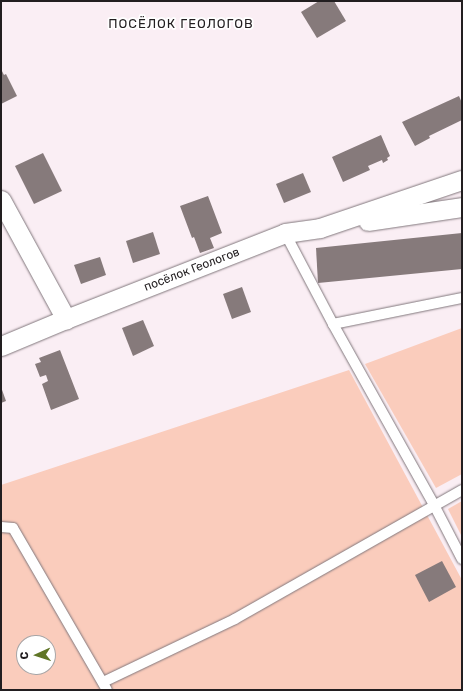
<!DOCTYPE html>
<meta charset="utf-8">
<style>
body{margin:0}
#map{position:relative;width:463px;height:691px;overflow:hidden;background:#faeef4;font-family:Rubik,sans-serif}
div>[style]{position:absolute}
.green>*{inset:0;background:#faccbc}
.building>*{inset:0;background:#867a7b}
.roads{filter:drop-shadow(0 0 1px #81777c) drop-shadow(0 0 1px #81777c)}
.service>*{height:10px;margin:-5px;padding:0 5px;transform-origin:5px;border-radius:5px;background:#fff}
.minor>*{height:19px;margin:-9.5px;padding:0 9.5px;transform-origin:9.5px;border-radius:9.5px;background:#fff}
span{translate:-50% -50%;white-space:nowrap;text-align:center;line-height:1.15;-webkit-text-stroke:3.5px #fff;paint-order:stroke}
.street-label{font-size:12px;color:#221e20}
.neighbourhood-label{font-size:13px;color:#221e20;letter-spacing:1px}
.frame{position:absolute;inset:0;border:2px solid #221e20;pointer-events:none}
.north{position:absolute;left:16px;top:635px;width:40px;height:40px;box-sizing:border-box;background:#fff;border:1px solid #a7a5a6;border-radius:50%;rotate:267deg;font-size:11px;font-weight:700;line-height:16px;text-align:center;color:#221e20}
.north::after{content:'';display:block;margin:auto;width:14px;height:18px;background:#607627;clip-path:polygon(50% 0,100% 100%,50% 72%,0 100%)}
</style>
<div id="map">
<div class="green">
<div style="clip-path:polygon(462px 328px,462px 474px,436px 488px,365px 364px)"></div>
<div style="clip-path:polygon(evenodd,349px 370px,462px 580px,462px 690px,1px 690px,1px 485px,349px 370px,24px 643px,48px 643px,48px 667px,24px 667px,24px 643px)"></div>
<div style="clip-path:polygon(462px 501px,462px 537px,448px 509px)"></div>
</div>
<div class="building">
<div style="clip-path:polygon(319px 1px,334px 1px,346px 21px,317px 38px,301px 12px)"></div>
<div style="clip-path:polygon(1px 69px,4px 75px,6px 74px,17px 96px,1px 104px)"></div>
<div style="clip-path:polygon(459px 96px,462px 103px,462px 120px,429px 136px,430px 138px,415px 146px,402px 122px)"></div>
<div style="clip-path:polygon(381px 135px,390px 156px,387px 158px,388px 160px,383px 163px,382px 160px,368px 166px,370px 170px,343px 182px,332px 157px)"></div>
<div style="clip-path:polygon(43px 153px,62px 191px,34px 204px,15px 166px)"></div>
<div style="clip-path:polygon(303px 173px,311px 192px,284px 203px,276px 184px)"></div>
<div style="clip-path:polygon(208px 196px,222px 233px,210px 238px,214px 248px,200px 253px,194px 237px,192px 238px,180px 206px)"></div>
<div style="clip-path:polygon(153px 232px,160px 254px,133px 263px,126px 241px)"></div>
<div style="clip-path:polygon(462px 233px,462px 269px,318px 283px,316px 248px)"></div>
<div style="clip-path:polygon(100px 257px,106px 275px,81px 284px,74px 265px)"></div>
<div style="clip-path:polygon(242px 287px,251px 312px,232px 319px,223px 294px)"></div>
<div style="clip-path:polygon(143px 320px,154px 346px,133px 356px,122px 328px)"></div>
<div style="clip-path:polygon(60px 350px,79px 399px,51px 410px,42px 384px,48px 381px,46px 375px,40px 377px,35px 364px,41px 362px,39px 358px)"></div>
<div style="clip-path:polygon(1px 387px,6px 401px,1px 403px)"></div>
<div style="clip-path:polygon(442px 561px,456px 587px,429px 602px,415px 575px)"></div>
</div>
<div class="roads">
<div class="service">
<div style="left:285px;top:233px;width:103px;rotate:62.2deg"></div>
<div style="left:333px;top:324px;width:207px;rotate:60.8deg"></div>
<div style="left:434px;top:505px;width:61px;rotate:62.6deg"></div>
<div style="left:333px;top:324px;width:132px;rotate:-11.4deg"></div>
<div style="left:1px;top:527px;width:12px;rotate:5deg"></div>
<div style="left:13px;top:528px;width:187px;rotate:59.9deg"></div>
<div style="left:103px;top:682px;width:146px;rotate:-25.5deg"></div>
<div style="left:235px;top:619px;width:261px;rotate:-29.6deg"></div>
</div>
<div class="minor">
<div style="left:1px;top:200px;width:136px;rotate:61.4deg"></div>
<div style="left:368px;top:221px;width:95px;rotate:-8.5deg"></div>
<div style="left:1px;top:346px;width:70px;rotate:-22.6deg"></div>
<div style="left:66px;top:319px;width:235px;rotate:-21.4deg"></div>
<div style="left:285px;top:233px;width:35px;rotate:-8deg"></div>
<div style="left:320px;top:228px;width:150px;rotate:-18.7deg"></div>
</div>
</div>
<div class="street-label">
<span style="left:192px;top:270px;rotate:-21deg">посёлок Геологов</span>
</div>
<div class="neighbourhood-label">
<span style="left:181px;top:24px">ПОСЁЛОК ГЕОЛОГОВ</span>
</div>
<div class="frame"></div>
<div class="north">С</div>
</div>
